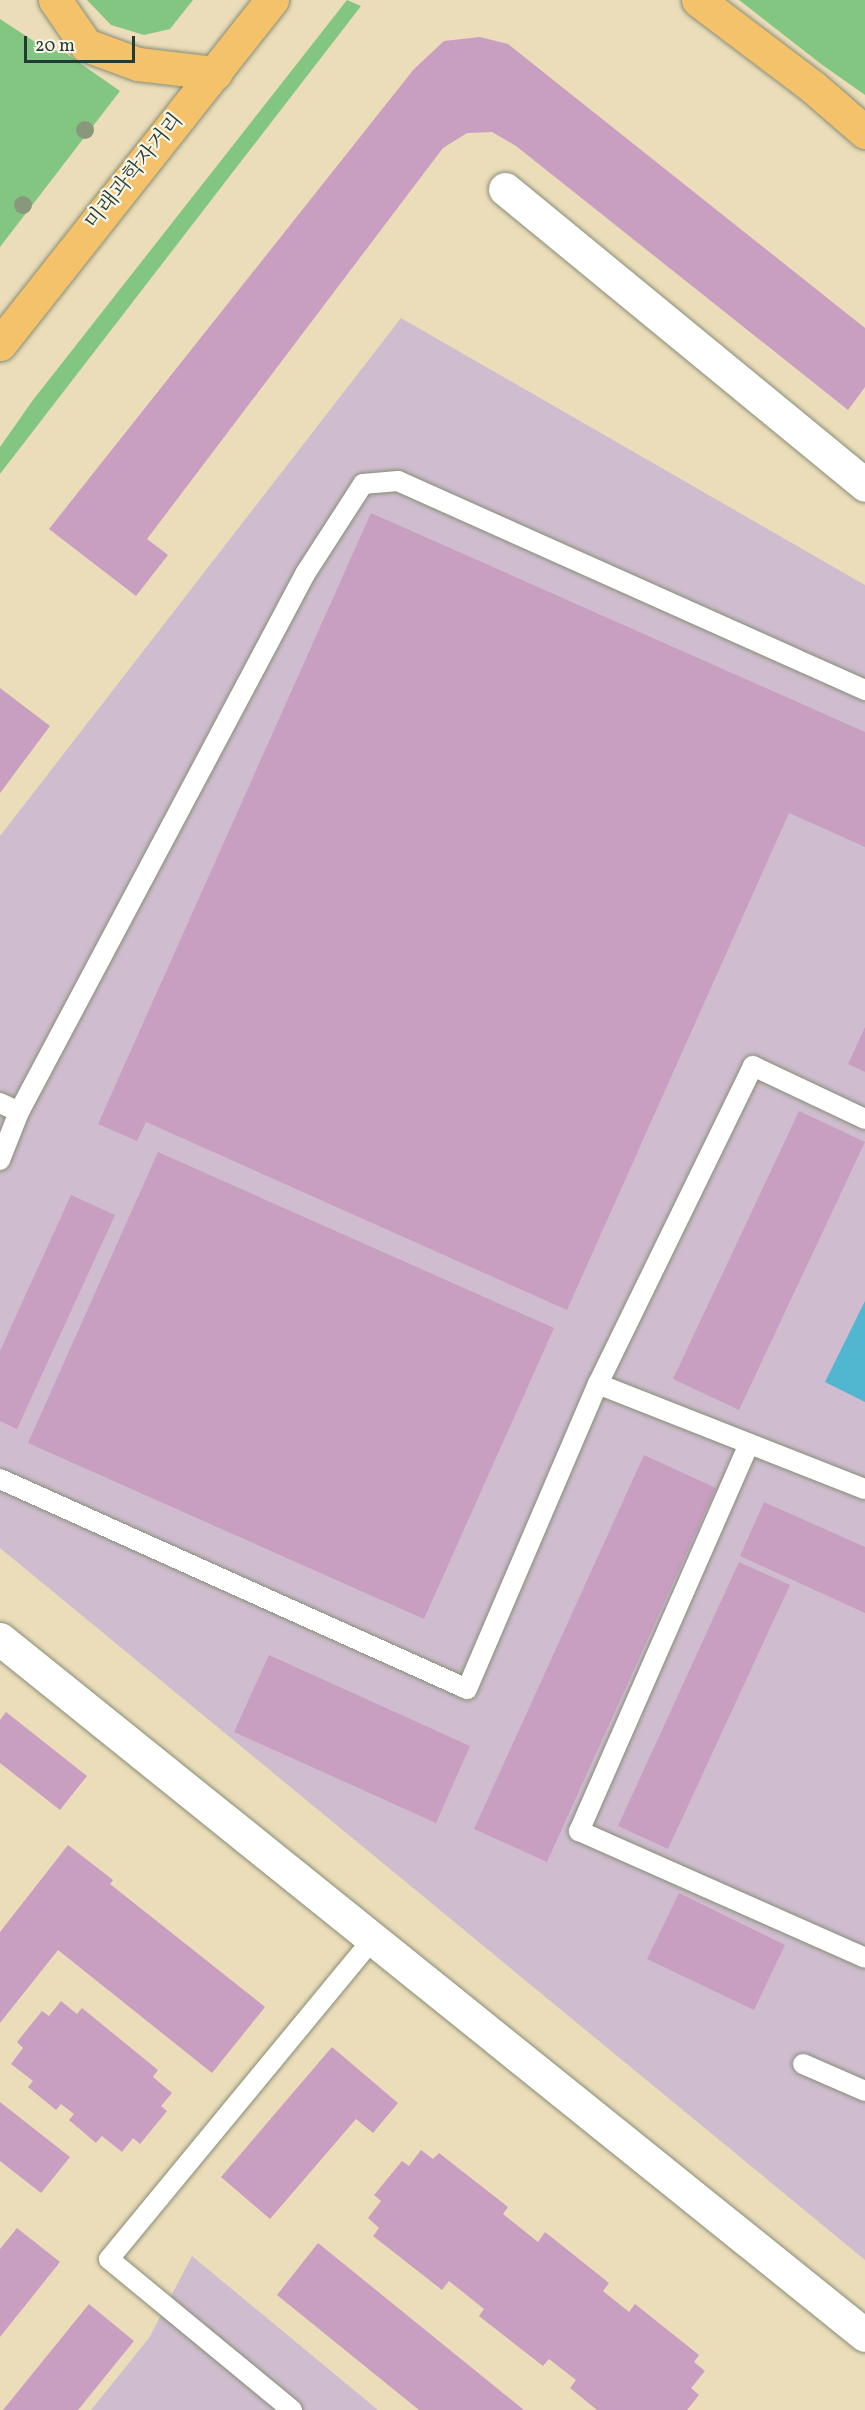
<!DOCTYPE html>
<meta charset="utf-8">
<style>
body{margin:0}
#map{position:relative;width:865px;height:2410px;overflow:hidden;background:#ecddba;font-family:Vollkorn,"Noto Serif KR",serif}
div>[style]{position:absolute}
.industrial>*{inset:0;background:#cfbdcf}
.green>*{inset:0;background:#82c681}
.water>*{inset:0;background:#51b6d0}
.building>*{inset:0;background:#c89fc1}
.roads{filter:drop-shadow(0 0 2px #868d77) drop-shadow(0 0 2px #868d77)}
.service>*{height:20px;margin:-10px;padding:0 10px;transform-origin:10px;border-radius:10px;background:#fff}
.minor>*{height:33px;margin:-16.5px;padding:0 16.5px;transform-origin:16.5px;border-radius:16.5px;background:#fff}
.primary>*{height:33px;margin:-16.5px;padding:0 16.5px;transform-origin:16.5px;border-radius:16.5px;background:#f3c26a}
.trunk>*{height:33px;margin:-16.5px;padding:0 16.5px;transform-origin:16.5px;border-radius:16.5px;background:#f3c26a}
.trees>*{width:18px;height:18px;margin:-9px;border-radius:50%;background:#89987b}
span{translate:-50% -50%;white-space:nowrap;text-align:center;line-height:1.15;-webkit-text-stroke:4.5px #fcf5e5;paint-order:stroke}
.street-label{font-size:21px;color:#1f3d34}
.scale{position:absolute;left:24px;top:36px;width:111px;height:27px;box-sizing:border-box;border:3px solid #1f3d34;border-top:0;padding-left:8px;font-size:18px;line-height:21px;white-space:nowrap;color:#1f3d34;-webkit-text-stroke:4px #fcf5e5;paint-order:stroke}
</style>
<div id="map">
<div class="industrial">
<div style="clip-path:polygon(401px 318px,865px 585px,865px 2260px,0 1548px,0 836px)"></div>
<div style="clip-path:polygon(192px 2256px,378px 2410px,91px 2410px,149px 2338px)"></div>
</div>
<div class="green">
<div style="clip-path:polygon(87px 0,193px 0,170px 29px,144px 35px,111px 25px)"></div>
<div style="clip-path:polygon(347px 0,361px 6px,0 474px,0 447px,33px 400px)"></div>
<div style="clip-path:polygon(739px 0,865px 0,865px 95px,821px 64px)"></div>
<div style="clip-path:polygon(0 19px,46px 49px,64px 52px,120px 91px,0 247px)"></div>
</div>
<div class="water">
<div style="clip-path:polygon(865px 1301px,865px 1402px,825px 1382px)"></div>
</div>
<div class="building">
<div style="clip-path:polygon(480px 37px,508px 44px,865px 328px,865px 387px,848px 410px,516px 146px,492px 132px,467px 133px,443px 148px,147px 539px,168px 555px,136px 596px,49px 529px,414px 69px,444px 41px)"></div>
<div style="clip-path:polygon(371px 513px,865px 732px,865px 847px,789px 813px,567px 1310px,146px 1122px,137px 1141px,98px 1124px)"></div>
<div style="clip-path:polygon(0 688px,50px 726px,0 793px)"></div>
<div style="clip-path:polygon(865px 1027px,865px 1072px,848px 1064px)"></div>
<div style="clip-path:polygon(799px 1111px,865px 1142px,739px 1410px,673px 1379px)"></div>
<div style="clip-path:polygon(158px 1152px,554px 1328px,424px 1619px,28px 1443px)"></div>
<div style="clip-path:polygon(71px 1195px,115px 1215px,17px 1429px,0 1421px,0 1351px)"></div>
<div style="clip-path:polygon(644px 1455px,716px 1488px,547px 1862px,474px 1829px)"></div>
<div style="clip-path:polygon(764px 1502px,865px 1547px,865px 1613px,740px 1556px)"></div>
<div style="clip-path:polygon(739px 1562px,790px 1585px,668px 1849px,618px 1826px)"></div>
<div style="clip-path:polygon(269px 1655px,470px 1746px,436px 1823px,234px 1732px)"></div>
<div style="clip-path:polygon(6px 1712px,87px 1776px,60px 1810px,0 1763px,0 1720px)"></div>
<div style="clip-path:polygon(68px 1845px,113px 1880px,110px 1884px,265px 2007px,212px 2073px,58px 1950px,0 2023px,0 1932px)"></div>
<div style="clip-path:polygon(679px 1893px,785px 1945px,754px 2010px,647px 1959px)"></div>
<div style="clip-path:polygon(61px 2001px,77px 2014px,82px 2008px,158px 2070px,153px 2077px,172px 2093px,161px 2106px,167px 2111px,140px 2144px,133px 2138px,122px 2152px,102px 2136px,96px 2143px,69px 2120px,74px 2114px,61px 2104px,56px 2110px,28px 2087px,33px 2081px,11px 2064px,23px 2048px,17px 2042px,42px 2011px,49px 2016px)"></div>
<div style="clip-path:polygon(332px 2047px,398px 2103px,373px 2133px,356px 2119px,270px 2219px,221px 2177px)"></div>
<div style="clip-path:polygon(0 2102px,70px 2157px,41px 2193px,0 2161px)"></div>
<div style="clip-path:polygon(421px 2150px,433px 2159px,439px 2153px,508px 2207px,503px 2214px,538px 2242px,545px 2232px,609px 2283px,603px 2291px,629px 2312px,635px 2304px,699px 2355px,694px 2362px,705px 2371px,691px 2388px,699px 2395px,687px 2410px,597px 2410px,570px 2388px,576px 2380px,549px 2359px,543px 2366px,479px 2316px,484px 2309px,449px 2281px,442px 2290px,373px 2236px,379px 2228px,368px 2218px,381px 2201px,374px 2195px,402px 2161px,409px 2166px)"></div>
<div style="clip-path:polygon(17px 2228px,60px 2262px,0 2337px,0 2249px)"></div>
<div style="clip-path:polygon(318px 2243px,524px 2410px,419px 2410px,277px 2295px)"></div>
<div style="clip-path:polygon(89px 2304px,134px 2341px,78px 2410px,3px 2410px)"></div>
</div>
<div class="roads">
<div class="service">
<div style="left:0;top:1103px;width:21px;rotate:25deg"></div>
<div style="left:19px;top:1112px;width:609px;rotate:-62deg"></div>
<div style="left:305px;top:574px;width:107px;rotate:-57.2deg"></div>
<div style="left:363px;top:484px;width:35px;rotate:-5deg"></div>
<div style="left:398px;top:481px;width:512px;rotate:24.11deg"></div>
<div style="left:865px;top:1119px;width:124px;rotate:-154.7deg"></div>
<div style="left:753px;top:1066px;width:354px;rotate:116deg"></div>
<div style="left:598px;top:1384px;width:287px;rotate:21.5deg"></div>
<div style="left:0;top:1160px;width:52px;rotate:-68.4deg"></div>
<div style="left:749px;top:1444px;width:423px;rotate:113.7deg"></div>
<div style="left:579px;top:1831px;width:313px;rotate:23.9deg"></div>
<div style="left:0;top:1479px;width:512px;rotate:24.21deg"></div>
<div style="left:467px;top:1689px;width:332px;rotate:-66.8deg"></div>
<div style="left:803px;top:2064px;width:68px;rotate:23.5deg"></div>
<div style="left:292px;top:2410px;width:237px;rotate:-140.5deg"></div>
<div style="left:109px;top:2259px;width:416px;rotate:-50.5deg"></div>
</div>
<div class="minor">
<div style="left:505px;top:189px;width:466px;rotate:39.4deg"></div>
<div style="left:0;top:1639px;width:1110px;rotate:38.82deg"></div>
</div>
<div class="primary">
<div style="left:0;top:344px;width:439px;rotate:-51.7deg"></div>
</div>
<div class="trunk">
<div style="left:55px;top:0;width:55px;rotate:55.4deg"></div>
<div style="left:86px;top:45px;width:55px;rotate:20.1deg"></div>
<div style="left:138px;top:64px;width:78px;rotate:6.7deg"></div>
<div style="left:698px;top:0;width:144px;rotate:37.1deg"></div>
<div style="left:813px;top:87px;width:69px;rotate:40.9deg"></div>
</div>
</div>
<div class="trees">
<div style="left:85px;top:130px"></div>
<div style="left:23px;top:205px"></div>
</div>
<div class="street-label">
<span style="left:135px;top:172px;rotate:-51deg">미래과학자거리</span>
</div>
<div class="scale">20 m</div>
</div>
